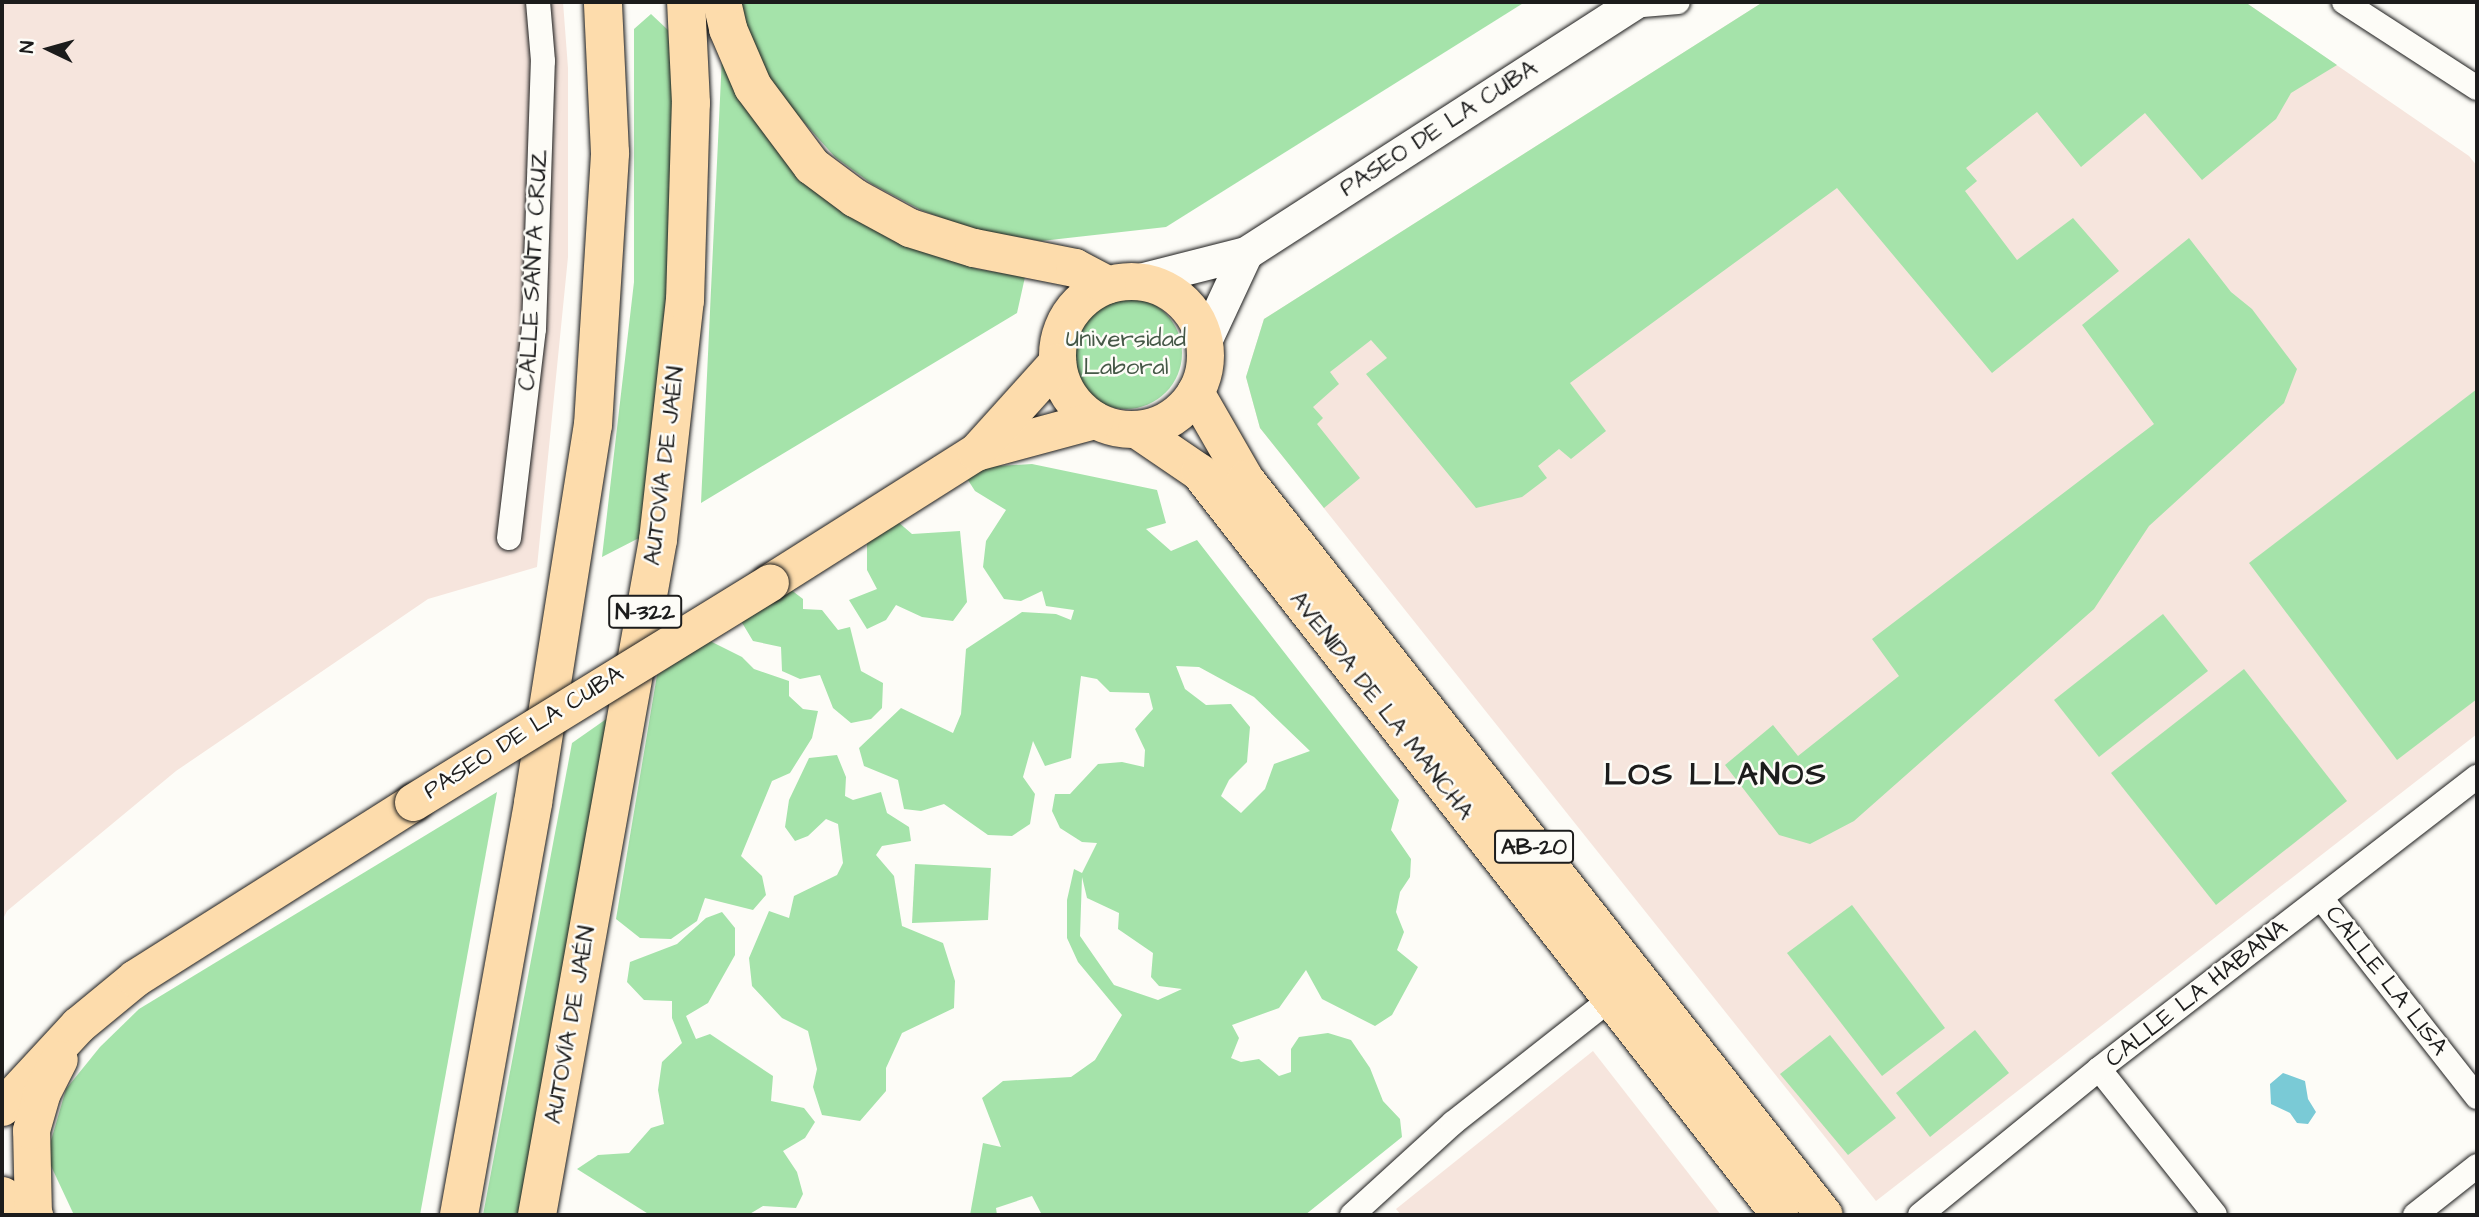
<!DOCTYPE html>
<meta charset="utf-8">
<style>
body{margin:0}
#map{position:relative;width:2479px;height:1217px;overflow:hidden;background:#fdfcf7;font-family:"Architects Daughter",sans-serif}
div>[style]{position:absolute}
.built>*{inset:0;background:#f6e5dd}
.green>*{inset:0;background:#a5e3aa}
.round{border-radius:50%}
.water>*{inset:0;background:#7acad6}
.roads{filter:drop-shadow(0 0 2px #1c1c1c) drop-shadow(0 0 2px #1c1c1c)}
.street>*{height:24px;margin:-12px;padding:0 12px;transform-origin:12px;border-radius:12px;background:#fdfcf7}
.secondary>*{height:33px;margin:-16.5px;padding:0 16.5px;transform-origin:16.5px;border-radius:16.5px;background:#fdfcf7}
.primary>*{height:37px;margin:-18.5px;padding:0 18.5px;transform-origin:18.5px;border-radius:18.5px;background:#fddcac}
.primary>.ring{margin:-18.5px;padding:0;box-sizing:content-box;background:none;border:37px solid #fddcac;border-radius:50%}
.highway>*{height:38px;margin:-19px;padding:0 19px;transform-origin:19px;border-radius:19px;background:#fddcac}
.bridges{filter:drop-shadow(0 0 2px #1c1c1c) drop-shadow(0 0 2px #1c1c1c)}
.primary-bridge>*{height:37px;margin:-18.5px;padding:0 18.5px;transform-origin:18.5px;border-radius:18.5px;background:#fddcac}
span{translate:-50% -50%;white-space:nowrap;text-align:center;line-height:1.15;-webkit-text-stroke:5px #fdfcf7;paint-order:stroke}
.shield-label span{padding:2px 5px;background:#fdfcf7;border:2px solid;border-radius:5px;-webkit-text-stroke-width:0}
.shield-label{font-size:23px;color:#1c1c1c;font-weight:700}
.street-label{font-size:24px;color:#1c1c1c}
.park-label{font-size:24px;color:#455847}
.district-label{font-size:32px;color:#1c1c1c;font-weight:700;letter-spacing:2px}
.frame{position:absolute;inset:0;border:4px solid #1c1c1c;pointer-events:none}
.north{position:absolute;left:14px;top:14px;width:70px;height:70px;-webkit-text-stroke:5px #fdfcf7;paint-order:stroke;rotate:275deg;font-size:19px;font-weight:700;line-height:28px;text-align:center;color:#1c1c1c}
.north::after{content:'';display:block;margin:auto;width:24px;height:32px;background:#1c1c1c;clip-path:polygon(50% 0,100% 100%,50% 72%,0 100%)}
</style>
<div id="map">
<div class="built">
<div style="clip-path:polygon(2px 2px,563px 2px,568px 68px,568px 257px,537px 567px,428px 599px,176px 771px,7px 911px,2px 921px)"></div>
<div style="clip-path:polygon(1763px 2px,2245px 2px,2469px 156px,2477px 166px,2477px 734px,1876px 1201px,1260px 428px,1246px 377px,1264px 319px)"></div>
<div style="clip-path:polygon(1593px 1051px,1721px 1215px,1401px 1215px,1396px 1209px)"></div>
</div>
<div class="green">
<div style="clip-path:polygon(736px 2px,1525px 2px,1166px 227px,1041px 241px,971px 229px,921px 210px,872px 184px,835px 157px,767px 81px)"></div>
<div style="clip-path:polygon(1763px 2px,2245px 2px,2337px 65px,2291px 93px,2276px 119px,2202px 180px,2145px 113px,2081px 167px,2037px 112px,1966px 168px,1977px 181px,1965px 191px,2017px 260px,2073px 218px,2119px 271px,1992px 373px,1837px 188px,1570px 383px,1606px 431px,1571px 459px,1559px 449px,1538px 466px,1547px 478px,1522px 497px,1476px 508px,1366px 374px,1387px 358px,1371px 340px,1330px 372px,1339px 384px,1313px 407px,1323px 418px,1317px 424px,1360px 478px,1324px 508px,1260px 428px,1246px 377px,1264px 319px)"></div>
<div style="clip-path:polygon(651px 14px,668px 30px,674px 110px,671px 248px,641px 537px,602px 557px,634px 282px,634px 29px)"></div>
<div style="clip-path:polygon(722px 56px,934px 253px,977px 269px,1025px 277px,1017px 313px,701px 503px)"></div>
<div style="clip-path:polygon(2189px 238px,2231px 292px,2252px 309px,2297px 369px,2284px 403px,2149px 526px,2094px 609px,1854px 821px,1810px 844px,1779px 835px,1725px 765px,1773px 725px,1798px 756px,1899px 676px,1872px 639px,2154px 424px,2082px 325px)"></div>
<div class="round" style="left:1070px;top:297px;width:112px;height:112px"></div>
<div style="clip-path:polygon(2477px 389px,2477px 699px,2397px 760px,2249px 563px)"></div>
<div style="clip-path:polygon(evenodd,1032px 464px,1157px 490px,1166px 523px,1146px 529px,1171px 551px,1197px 540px,1399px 800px,1391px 830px,1411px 859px,1410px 877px,1400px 892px,1396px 912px,1404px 932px,1397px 950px,1418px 967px,1392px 1015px,1375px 1026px,1322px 999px,1306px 970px,1279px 1008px,1232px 1025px,1239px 1038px,1231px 1058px,1241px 1062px,1259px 1059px,1279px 1076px,1291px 1072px,1291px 1049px,1299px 1037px,1328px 1033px,1351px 1040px,1370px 1068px,1383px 1101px,1400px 1119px,1402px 1137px,1305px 1215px,1042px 1215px,1032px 1196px,996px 1208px,997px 1215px,970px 1215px,983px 1143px,1001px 1147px,982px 1098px,1003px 1081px,1071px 1077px,1095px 1060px,1122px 1015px,1078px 962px,1067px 938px,1067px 900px,1074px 869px,1082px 873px,1097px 843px,1082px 842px,1060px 828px,1052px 811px,1055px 794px,1070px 794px,1098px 764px,1122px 762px,1144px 767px,1145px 750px,1135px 729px,1153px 709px,1149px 693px,1110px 692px,1097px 679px,1081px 676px,1071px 758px,1045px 766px,1033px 741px,1023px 777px,1035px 794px,1030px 824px,1012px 836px,988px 835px,944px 804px,921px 811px,904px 809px,898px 780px,864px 766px,859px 748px,901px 708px,953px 733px,961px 714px,966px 649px,1022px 612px,1056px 614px,1071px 620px,1074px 610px,1046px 606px,1042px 591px,1021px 601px,1004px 599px,983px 567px,986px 541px,1006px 510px,975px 491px,966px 477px,982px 467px,1032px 464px,1176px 666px,1199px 667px,1254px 697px,1310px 751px,1274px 764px,1265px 789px,1241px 813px,1221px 796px,1229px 780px,1247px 762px,1250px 727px,1231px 704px,1206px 705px,1185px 689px,1176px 666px,1032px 464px,1082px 877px,1087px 898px,1119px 913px,1118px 929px,1153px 953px,1151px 977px,1159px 986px,1182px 989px,1158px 1000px,1114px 985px,1080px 936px,1082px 877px)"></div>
<div style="clip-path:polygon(897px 521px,912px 534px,960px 531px,967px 602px,953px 621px,922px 617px,896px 605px,886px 620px,867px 629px,849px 600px,877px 589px,867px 570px,867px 541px)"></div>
<div style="clip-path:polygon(790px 589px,803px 599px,803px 609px,822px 610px,838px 630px,850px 627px,861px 671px,883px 683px,882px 708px,871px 719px,851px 723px,833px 708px,820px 675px,800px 679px,782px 671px,781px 647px,753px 641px,741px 621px)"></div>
<div style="clip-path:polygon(2163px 614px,2208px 671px,2099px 757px,2054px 700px)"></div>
<div style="clip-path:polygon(710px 641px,742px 657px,754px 669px,789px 681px,789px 696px,803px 709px,818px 711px,812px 738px,790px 773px,772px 781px,741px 856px,762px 876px,766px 895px,753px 910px,705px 898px,697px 921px,671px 939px,640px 938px,616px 919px,657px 675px)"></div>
<div style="clip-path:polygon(2244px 669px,2347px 801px,2216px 905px,2111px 773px)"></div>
<div style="clip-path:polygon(612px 715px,523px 1215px,483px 1215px,572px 743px)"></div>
<div style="clip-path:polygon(837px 755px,846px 777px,845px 796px,853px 800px,881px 792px,887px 813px,909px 827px,911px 841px,882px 846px,876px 855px,894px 876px,902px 926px,943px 943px,955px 981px,954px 1008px,902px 1033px,886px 1068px,886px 1091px,860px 1121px,822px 1115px,813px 1087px,817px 1069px,808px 1031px,782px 1018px,752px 986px,749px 958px,769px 911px,789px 918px,794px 896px,837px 875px,843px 863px,838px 824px,826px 819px,808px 836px,795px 841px,785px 827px,789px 800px,809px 758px)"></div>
<div style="clip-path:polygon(497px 792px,420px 1215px,74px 1215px,51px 1166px,50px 1144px,66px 1089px,100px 1047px,139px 1009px)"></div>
<div style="clip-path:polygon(915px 864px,991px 868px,988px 920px,912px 923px)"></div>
<div style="clip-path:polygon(1852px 905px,1945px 1028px,1882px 1076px,1787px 953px)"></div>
<div style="clip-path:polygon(722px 912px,735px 928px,735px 955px,708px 1003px,686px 1016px,696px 1039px,710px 1034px,773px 1076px,771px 1101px,804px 1108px,815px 1122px,805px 1138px,783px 1151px,797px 1172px,803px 1194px,796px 1208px,763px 1206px,748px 1215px,650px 1215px,577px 1169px,598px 1155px,629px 1153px,651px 1128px,664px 1124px,658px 1090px,662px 1062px,682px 1043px,672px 1018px,672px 1001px,644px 1000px,627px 982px,630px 962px,677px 944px,706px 918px)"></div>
<div style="clip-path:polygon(1975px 1030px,2009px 1073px,1930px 1137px,1896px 1093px)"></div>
<div style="clip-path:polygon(1830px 1035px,1896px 1118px,1848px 1155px,1780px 1074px)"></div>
</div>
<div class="water">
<div style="clip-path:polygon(2283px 1073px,2305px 1081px,2308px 1099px,2316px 1112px,2308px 1124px,2297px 1123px,2290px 1113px,2271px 1104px,2270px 1084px)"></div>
</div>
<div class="roads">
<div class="street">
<div style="left:2344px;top:2px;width:158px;rotate:32.9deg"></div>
<div style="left:1631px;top:6px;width:47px;rotate:-4.9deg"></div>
<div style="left:509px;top:538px;width:210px;rotate:-83.2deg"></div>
<div style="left:534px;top:329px;width:268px;rotate:-88.1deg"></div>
<div style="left:543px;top:61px;width:59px;rotate:-94.8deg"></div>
<div style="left:2321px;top:898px;width:253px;rotate:51.9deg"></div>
<div style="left:2099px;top:1069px;width:186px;rotate:51.5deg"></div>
<div style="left:1352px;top:1215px;width:137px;rotate:-42.3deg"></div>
<div style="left:1453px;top:1123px;width:215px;rotate:-38.2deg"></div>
<div style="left:1920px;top:1215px;width:231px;rotate:-39.2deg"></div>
<div style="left:2099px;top:1069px;width:478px;rotate:-37.7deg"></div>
<div style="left:2415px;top:1215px;width:79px;rotate:-38.3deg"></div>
</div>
<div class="secondary">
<div style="left:1136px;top:281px;width:114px;rotate:-14.3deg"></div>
<div style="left:1246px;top:253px;width:464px;rotate:-32.8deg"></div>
<div style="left:1204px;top:343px;width:99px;rotate:-65deg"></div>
</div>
<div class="primary">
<div class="ring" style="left:1057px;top:281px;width:111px;height:111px"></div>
<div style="left:1195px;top:392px;width:100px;rotate:60.1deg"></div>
<div style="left:1245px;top:479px;width:936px;rotate:51.81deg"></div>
<div style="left:1136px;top:429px;width:76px;rotate:34.3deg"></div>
<div style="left:1199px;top:472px;width:943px;rotate:51.98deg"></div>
<div style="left:976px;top:452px;width:123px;rotate:-15.1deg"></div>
<div style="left:770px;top:582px;width:244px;rotate:-32.3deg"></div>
<div style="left:976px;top:452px;width:121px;rotate:-48deg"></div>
<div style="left:2px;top:1107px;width:112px;rotate:-47.2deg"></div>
<div style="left:78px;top:1025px;width:74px;rotate:-39.5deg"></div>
<div style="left:135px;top:978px;width:329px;rotate:-32.3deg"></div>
<div style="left:2px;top:1195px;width:38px;rotate:32deg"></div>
<div style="left:33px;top:1215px;width:85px;rotate:-91.3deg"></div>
<div style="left:31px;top:1130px;width:37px;rotate:-74deg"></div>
<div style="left:41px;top:1094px;width:39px;rotate:-63deg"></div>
</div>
<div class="highway">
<div style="left:722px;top:2px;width:28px;rotate:77deg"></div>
<div style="left:728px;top:29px;width:63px;rotate:66.7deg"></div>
<div style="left:753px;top:87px;width:99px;rotate:53.2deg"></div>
<div style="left:812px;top:166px;width:54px;rotate:36.7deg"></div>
<div style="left:855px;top:198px;width:63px;rotate:28.6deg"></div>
<div style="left:910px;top:228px;width:67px;rotate:17.4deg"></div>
<div style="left:974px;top:248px;width:103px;rotate:11.2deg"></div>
<div style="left:1075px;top:268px;width:36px;rotate:28deg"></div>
<div style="left:459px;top:1215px;width:419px;rotate:-79.8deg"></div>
<div style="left:533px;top:803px;width:383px;rotate:-81deg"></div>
<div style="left:593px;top:425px;width:273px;rotate:-86.4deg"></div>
<div style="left:610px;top:153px;width:151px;rotate:-92.7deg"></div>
<div style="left:537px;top:1215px;width:686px;rotate:-79.84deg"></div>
<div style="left:658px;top:540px;width:241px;rotate:-83.6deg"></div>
<div style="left:685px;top:301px;width:198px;rotate:-88.3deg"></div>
<div style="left:691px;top:103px;width:101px;rotate:-92.8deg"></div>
</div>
</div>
<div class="bridges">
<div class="primary-bridge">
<div style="left:413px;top:802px;width:419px;rotate:-31.6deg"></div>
</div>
</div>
<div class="shield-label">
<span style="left:645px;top:612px">N-322</span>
<span style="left:1534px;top:847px">AB-20</span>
</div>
<div class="street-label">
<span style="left:1439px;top:129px;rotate:-33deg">PASEO DE LA CUBA</span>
<span style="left:534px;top:270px;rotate:-87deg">CALLE SANTA CRUZ</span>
<span style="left:665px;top:466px;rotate:-83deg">AUTOVÍA DE JAÉN</span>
<span style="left:1381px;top:706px;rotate:52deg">AVENIDA DE LA MANCHA</span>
<span style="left:524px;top:733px;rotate:-32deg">PASEO DE LA CUBA</span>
<span style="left:2386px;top:981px;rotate:52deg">CALLE LA LISA</span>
<span style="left:2197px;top:994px;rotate:-38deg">CALLE LA HABANA</span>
<span style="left:571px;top:1025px;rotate:-80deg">AUTOVÍA DE JAÉN</span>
</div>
<div class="park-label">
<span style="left:1126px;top:354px">Universidad<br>Laboral</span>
</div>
<div class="district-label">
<span style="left:1716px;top:775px">LOS LLANOS</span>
</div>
<div class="frame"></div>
<div class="north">N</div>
</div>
